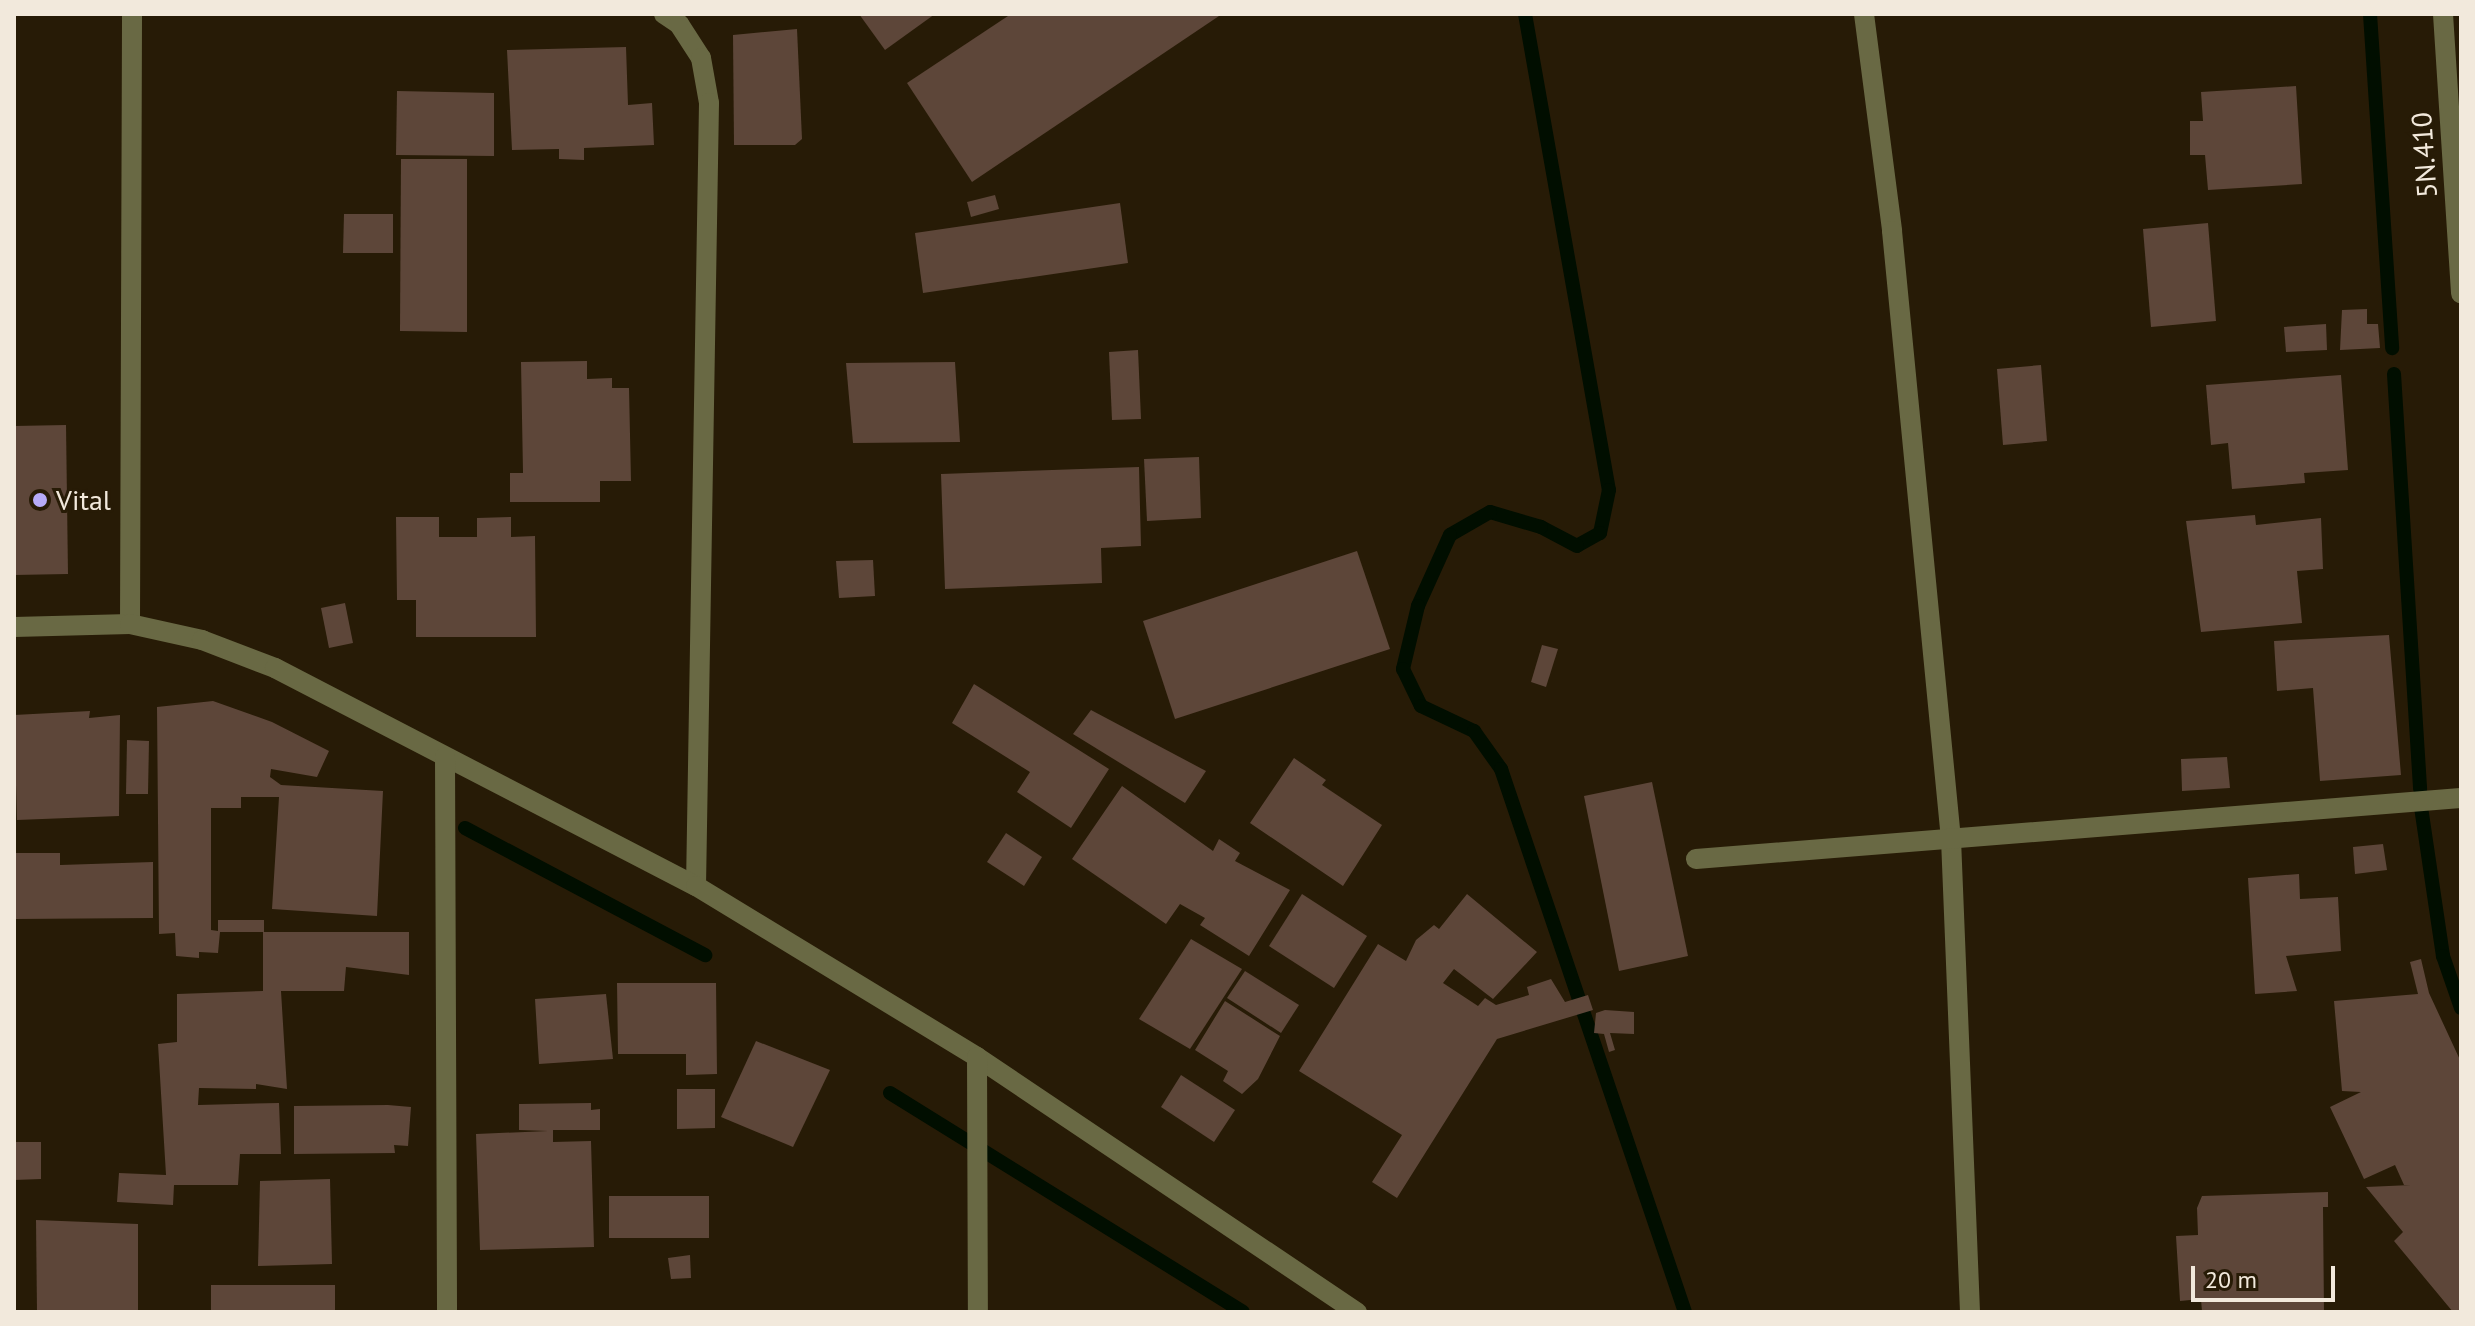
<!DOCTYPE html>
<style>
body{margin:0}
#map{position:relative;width:2475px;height:1326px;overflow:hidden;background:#271b06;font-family:"PT Sans",sans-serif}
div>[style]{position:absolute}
.stream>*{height:14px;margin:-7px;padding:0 7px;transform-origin:7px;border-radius:7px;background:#010e00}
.building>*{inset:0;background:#5d4639}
.minor>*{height:20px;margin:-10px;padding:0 10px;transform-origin:10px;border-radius:10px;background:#696944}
.tertiary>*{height:20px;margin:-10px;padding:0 10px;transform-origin:10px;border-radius:10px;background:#696944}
.dots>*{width:22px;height:22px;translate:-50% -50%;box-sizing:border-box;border:4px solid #271b06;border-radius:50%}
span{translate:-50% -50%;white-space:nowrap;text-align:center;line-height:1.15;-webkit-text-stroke:6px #271b06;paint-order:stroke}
.street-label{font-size:28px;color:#f2e9dc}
.poi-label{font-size:28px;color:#f2e9dc}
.left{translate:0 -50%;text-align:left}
.frame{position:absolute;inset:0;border:16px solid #f2e9dc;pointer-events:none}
.scale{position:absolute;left:2191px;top:1266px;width:144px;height:36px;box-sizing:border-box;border:4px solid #f2e9dc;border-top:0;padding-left:10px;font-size:24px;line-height:28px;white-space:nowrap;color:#f2e9dc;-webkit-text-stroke:6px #271b06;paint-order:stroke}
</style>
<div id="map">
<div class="stream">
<div style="left:1525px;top:14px;width:483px;rotate:80deg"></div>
<div style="left:1609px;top:490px;width:44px;rotate:101.8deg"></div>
<div style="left:1600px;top:533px;width:26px;rotate:151deg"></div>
<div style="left:1577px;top:546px;width:41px;rotate:-152.2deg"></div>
<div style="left:1541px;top:527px;width:53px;rotate:-163.6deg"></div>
<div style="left:1490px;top:512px;width:46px;rotate:150.1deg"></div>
<div style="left:1450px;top:535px;width:78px;rotate:114.3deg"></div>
<div style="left:1418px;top:606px;width:65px;rotate:103.4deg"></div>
<div style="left:1403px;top:669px;width:41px;rotate:64.1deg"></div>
<div style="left:1421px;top:706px;width:59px;rotate:25.3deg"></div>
<div style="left:1474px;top:731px;width:47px;rotate:54.6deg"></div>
<div style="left:1501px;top:769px;width:573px;rotate:71.28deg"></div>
<div style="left:2370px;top:14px;width:335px;rotate:86.2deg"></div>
<div style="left:2394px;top:374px;width:416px;rotate:86.4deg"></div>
<div style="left:2421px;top:807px;width:151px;rotate:81.6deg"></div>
<div style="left:2443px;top:956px;width:55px;rotate:70.9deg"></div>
<div style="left:465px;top:828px;width:272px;rotate:27.9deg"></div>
<div style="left:890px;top:1093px;width:415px;rotate:31.8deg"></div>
</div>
<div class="building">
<div style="clip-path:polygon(859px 14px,935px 14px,885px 50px)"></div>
<div style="clip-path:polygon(1011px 14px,1222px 14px,972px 182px,907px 83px)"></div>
<div style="clip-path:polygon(797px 29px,802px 139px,795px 145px,734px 145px,733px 35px)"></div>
<div style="clip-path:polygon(626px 47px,628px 105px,652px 103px,654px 145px,584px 148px,584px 160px,559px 159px,559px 149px,512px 150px,507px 50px)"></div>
<div style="clip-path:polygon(2296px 86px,2302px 184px,2208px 190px,2205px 155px,2190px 155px,2190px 121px,2203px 121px,2201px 92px)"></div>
<div style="clip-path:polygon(397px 91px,494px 93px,494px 156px,396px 155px)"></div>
<div style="clip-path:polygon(401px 159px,467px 159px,467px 332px,400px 331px)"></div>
<div style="clip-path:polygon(995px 195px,999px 209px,971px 217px,967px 202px)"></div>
<div style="clip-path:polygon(1120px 203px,1128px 263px,923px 293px,915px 233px)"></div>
<div style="clip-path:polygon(344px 214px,393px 214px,393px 253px,343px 253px)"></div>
<div style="clip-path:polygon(2208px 223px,2216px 321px,2151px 327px,2143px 229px)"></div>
<div style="clip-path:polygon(2367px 309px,2367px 324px,2378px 324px,2380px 348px,2340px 350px,2342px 310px)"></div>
<div style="clip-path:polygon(2326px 324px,2327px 350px,2286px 352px,2284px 327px)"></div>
<div style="clip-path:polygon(1138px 350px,1141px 419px,1112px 420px,1109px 352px)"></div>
<div style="clip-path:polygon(587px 361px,587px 379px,612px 378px,612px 388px,629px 388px,631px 481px,600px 481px,600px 502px,510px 502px,510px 473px,523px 473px,521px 362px)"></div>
<div style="clip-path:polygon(955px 362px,960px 442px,853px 443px,846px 363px)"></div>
<div style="clip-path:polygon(2041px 365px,2047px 441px,2003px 445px,1997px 369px)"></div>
<div style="clip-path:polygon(2341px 375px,2348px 470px,2304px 473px,2305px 483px,2232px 489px,2228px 443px,2211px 445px,2206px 385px)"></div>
<div style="clip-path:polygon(66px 425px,68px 574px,14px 575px,14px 426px)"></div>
<div style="clip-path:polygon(1199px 457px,1201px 518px,1147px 521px,1144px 459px)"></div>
<div style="clip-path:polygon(1139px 467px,1141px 546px,1101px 548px,1102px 583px,945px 589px,941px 474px)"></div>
<div style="clip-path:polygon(2255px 515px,2256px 525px,2321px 518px,2323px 569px,2297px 571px,2302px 623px,2201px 632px,2186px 521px)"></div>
<div style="clip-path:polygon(396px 517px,439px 517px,439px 537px,477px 537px,477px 518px,511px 517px,511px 537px,535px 536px,536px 637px,416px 637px,416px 600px,397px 600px)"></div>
<div style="clip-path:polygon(1357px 551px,1390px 649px,1175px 719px,1143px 621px)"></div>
<div style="clip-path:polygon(873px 560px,875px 596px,839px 598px,836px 561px)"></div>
<div style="clip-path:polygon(345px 603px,353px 643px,329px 648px,321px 608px)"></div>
<div style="clip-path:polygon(2389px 635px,2401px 775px,2320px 781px,2313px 688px,2277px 691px,2274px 641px)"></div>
<div style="clip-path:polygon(1542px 645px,1558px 649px,1546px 687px,1531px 682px)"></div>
<div style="clip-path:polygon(974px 684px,1109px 769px,1071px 828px,1017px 792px,1030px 772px,952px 723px)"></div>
<div style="clip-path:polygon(213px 701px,272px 722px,329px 751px,317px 777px,271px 769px,270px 777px,281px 785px,383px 791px,377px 916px,272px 909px,279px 797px,241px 797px,241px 808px,211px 808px,211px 930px,218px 931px,218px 920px,264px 920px,264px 932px,409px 932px,409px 975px,346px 967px,344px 991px,281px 991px,287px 1089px,256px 1084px,256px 1089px,199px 1088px,198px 1105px,279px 1103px,281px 1154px,240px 1154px,238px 1185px,174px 1185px,173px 1205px,117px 1202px,119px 1173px,166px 1175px,158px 1044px,177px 1042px,177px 994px,263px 991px,263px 932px,220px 932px,218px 953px,199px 952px,199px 958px,176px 956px,175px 933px,159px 934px,157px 707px)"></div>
<div style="clip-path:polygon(1091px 710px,1206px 771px,1185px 803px,1073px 734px)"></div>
<div style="clip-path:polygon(90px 711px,89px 718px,120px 715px,119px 816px,17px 820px,14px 715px)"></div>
<div style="clip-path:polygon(127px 740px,149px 741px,148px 794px,126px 794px)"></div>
<div style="clip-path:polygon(2227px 757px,2230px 788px,2182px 791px,2181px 759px)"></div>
<div style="clip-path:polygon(1294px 758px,1326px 780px,1322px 785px,1382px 825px,1343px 886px,1250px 823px)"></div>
<div style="clip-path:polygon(1652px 782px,1688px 956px,1619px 971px,1584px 796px)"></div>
<div style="clip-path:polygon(1122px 786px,1213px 851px,1219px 839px,1240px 853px,1235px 861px,1290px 890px,1249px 956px,1200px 925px,1205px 918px,1180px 904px,1166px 924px,1072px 859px)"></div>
<div style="clip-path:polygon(1006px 833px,1042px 857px,1024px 886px,987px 862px)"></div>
<div style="clip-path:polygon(2383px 844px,2387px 870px,2355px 874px,2353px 847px)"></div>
<div style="clip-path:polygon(14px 853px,60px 853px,60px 865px,153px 862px,153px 918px,14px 919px)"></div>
<div style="clip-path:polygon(2299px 874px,2300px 899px,2338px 897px,2341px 951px,2286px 956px,2297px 991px,2255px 994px,2248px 878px)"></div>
<div style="clip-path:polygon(1302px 894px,1367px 936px,1334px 988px,1269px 946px)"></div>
<div style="clip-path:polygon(1467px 894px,1537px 952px,1493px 999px,1454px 969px,1443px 983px,1478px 1006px,1485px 998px,1496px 1005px,1529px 995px,1527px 987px,1551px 979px,1565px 1002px,1588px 995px,1593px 1010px,1497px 1039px,1397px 1198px,1372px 1182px,1402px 1135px,1299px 1071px,1378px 944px,1406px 961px,1416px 940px,1434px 925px,1439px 929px)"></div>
<div style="clip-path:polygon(1191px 939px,1242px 969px,1190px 1049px,1139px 1019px)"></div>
<div style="clip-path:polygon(2421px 959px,2429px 993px,2461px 1062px,2461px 1312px,2453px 1312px,2394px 1241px,2403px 1232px,2366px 1187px,2411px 1185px,2404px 1185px,2395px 1165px,2364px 1179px,2330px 1107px,2361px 1092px,2342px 1091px,2334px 1001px,2418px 994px,2410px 962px)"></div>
<div style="clip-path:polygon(1245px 971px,1299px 1005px,1281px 1033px,1227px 998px)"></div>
<div style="clip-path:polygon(617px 983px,716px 983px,717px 1074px,686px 1075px,686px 1054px,618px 1054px)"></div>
<div style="clip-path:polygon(606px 994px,613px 1059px,539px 1064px,535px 999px)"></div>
<div style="clip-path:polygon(1225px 1001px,1280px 1036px,1258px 1079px,1242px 1094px,1223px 1081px,1228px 1071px,1195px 1050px)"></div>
<div style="clip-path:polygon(1605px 1010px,1634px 1012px,1634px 1034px,1610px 1033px,1615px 1050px,1609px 1052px,1604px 1034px,1594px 1033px,1596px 1013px)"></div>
<div style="clip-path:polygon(756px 1041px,830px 1070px,793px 1147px,721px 1117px)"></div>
<div style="clip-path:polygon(1181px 1075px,1235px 1110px,1214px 1142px,1161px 1107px)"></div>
<div style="clip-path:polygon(677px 1089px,715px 1089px,715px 1128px,677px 1129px)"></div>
<div style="clip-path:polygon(591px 1103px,591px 1110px,600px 1109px,600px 1130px,553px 1130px,553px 1142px,591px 1141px,594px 1247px,480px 1250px,476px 1134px,548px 1131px,519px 1130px,519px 1104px)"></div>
<div style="clip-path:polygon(388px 1105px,411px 1107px,408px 1146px,394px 1145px,395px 1153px,294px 1154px,294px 1106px)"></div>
<div style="clip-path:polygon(14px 1142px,41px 1142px,41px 1179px,14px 1180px)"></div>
<div style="clip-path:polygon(330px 1179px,332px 1264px,258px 1266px,260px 1181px)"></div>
<div style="clip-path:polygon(2328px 1192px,2328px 1207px,2323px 1207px,2324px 1312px,2202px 1312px,2201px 1299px,2180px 1301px,2176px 1236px,2198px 1235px,2197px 1208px,2202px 1196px)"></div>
<div style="clip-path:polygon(609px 1196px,709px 1196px,709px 1238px,609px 1238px)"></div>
<div style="clip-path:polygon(36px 1220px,138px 1224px,138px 1312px,37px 1312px)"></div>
<div style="clip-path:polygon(690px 1255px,691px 1278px,671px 1279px,668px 1258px)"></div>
<div style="clip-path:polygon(211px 1285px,335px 1285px,335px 1312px,211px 1312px)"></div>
</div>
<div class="minor">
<div style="left:664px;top:14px;width:18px;rotate:34deg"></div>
<div style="left:679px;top:24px;width:40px;rotate:57.1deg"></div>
<div style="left:701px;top:58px;width:46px;rotate:79.9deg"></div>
<div style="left:709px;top:103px;width:783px;rotate:90.95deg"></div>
<div style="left:1864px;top:14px;width:219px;rotate:82.6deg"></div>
<div style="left:1892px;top:231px;width:611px;rotate:84.46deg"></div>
<div style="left:1951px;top:839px;width:473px;rotate:87.7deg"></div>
<div style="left:130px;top:624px;width:610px;rotate:-89.81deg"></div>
<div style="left:14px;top:627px;width:116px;rotate:-1.5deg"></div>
<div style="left:130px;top:624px;width:74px;rotate:12.5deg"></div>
<div style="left:202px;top:640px;width:78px;rotate:21deg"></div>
<div style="left:275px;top:668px;width:474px;rotate:27.4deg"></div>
<div style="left:696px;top:886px;width:329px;rotate:31.3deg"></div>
<div style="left:977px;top:1057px;width:458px;rotate:33.9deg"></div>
<div style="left:445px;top:757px;width:555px;rotate:89.79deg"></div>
<div style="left:1696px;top:859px;width:767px;rotate:-4.56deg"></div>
<div style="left:977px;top:1057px;width:255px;rotate:89.8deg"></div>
</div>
<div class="tertiary">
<div style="left:2443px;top:14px;width:280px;rotate:86.3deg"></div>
</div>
<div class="dots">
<div style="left:40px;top:500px;background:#b7abf8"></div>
</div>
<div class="street-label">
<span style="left:2424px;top:155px;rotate:-94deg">5N.410</span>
</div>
<div class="poi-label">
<span class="left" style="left:56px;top:500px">Vital</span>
</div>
<div class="frame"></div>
<div class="scale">20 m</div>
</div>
